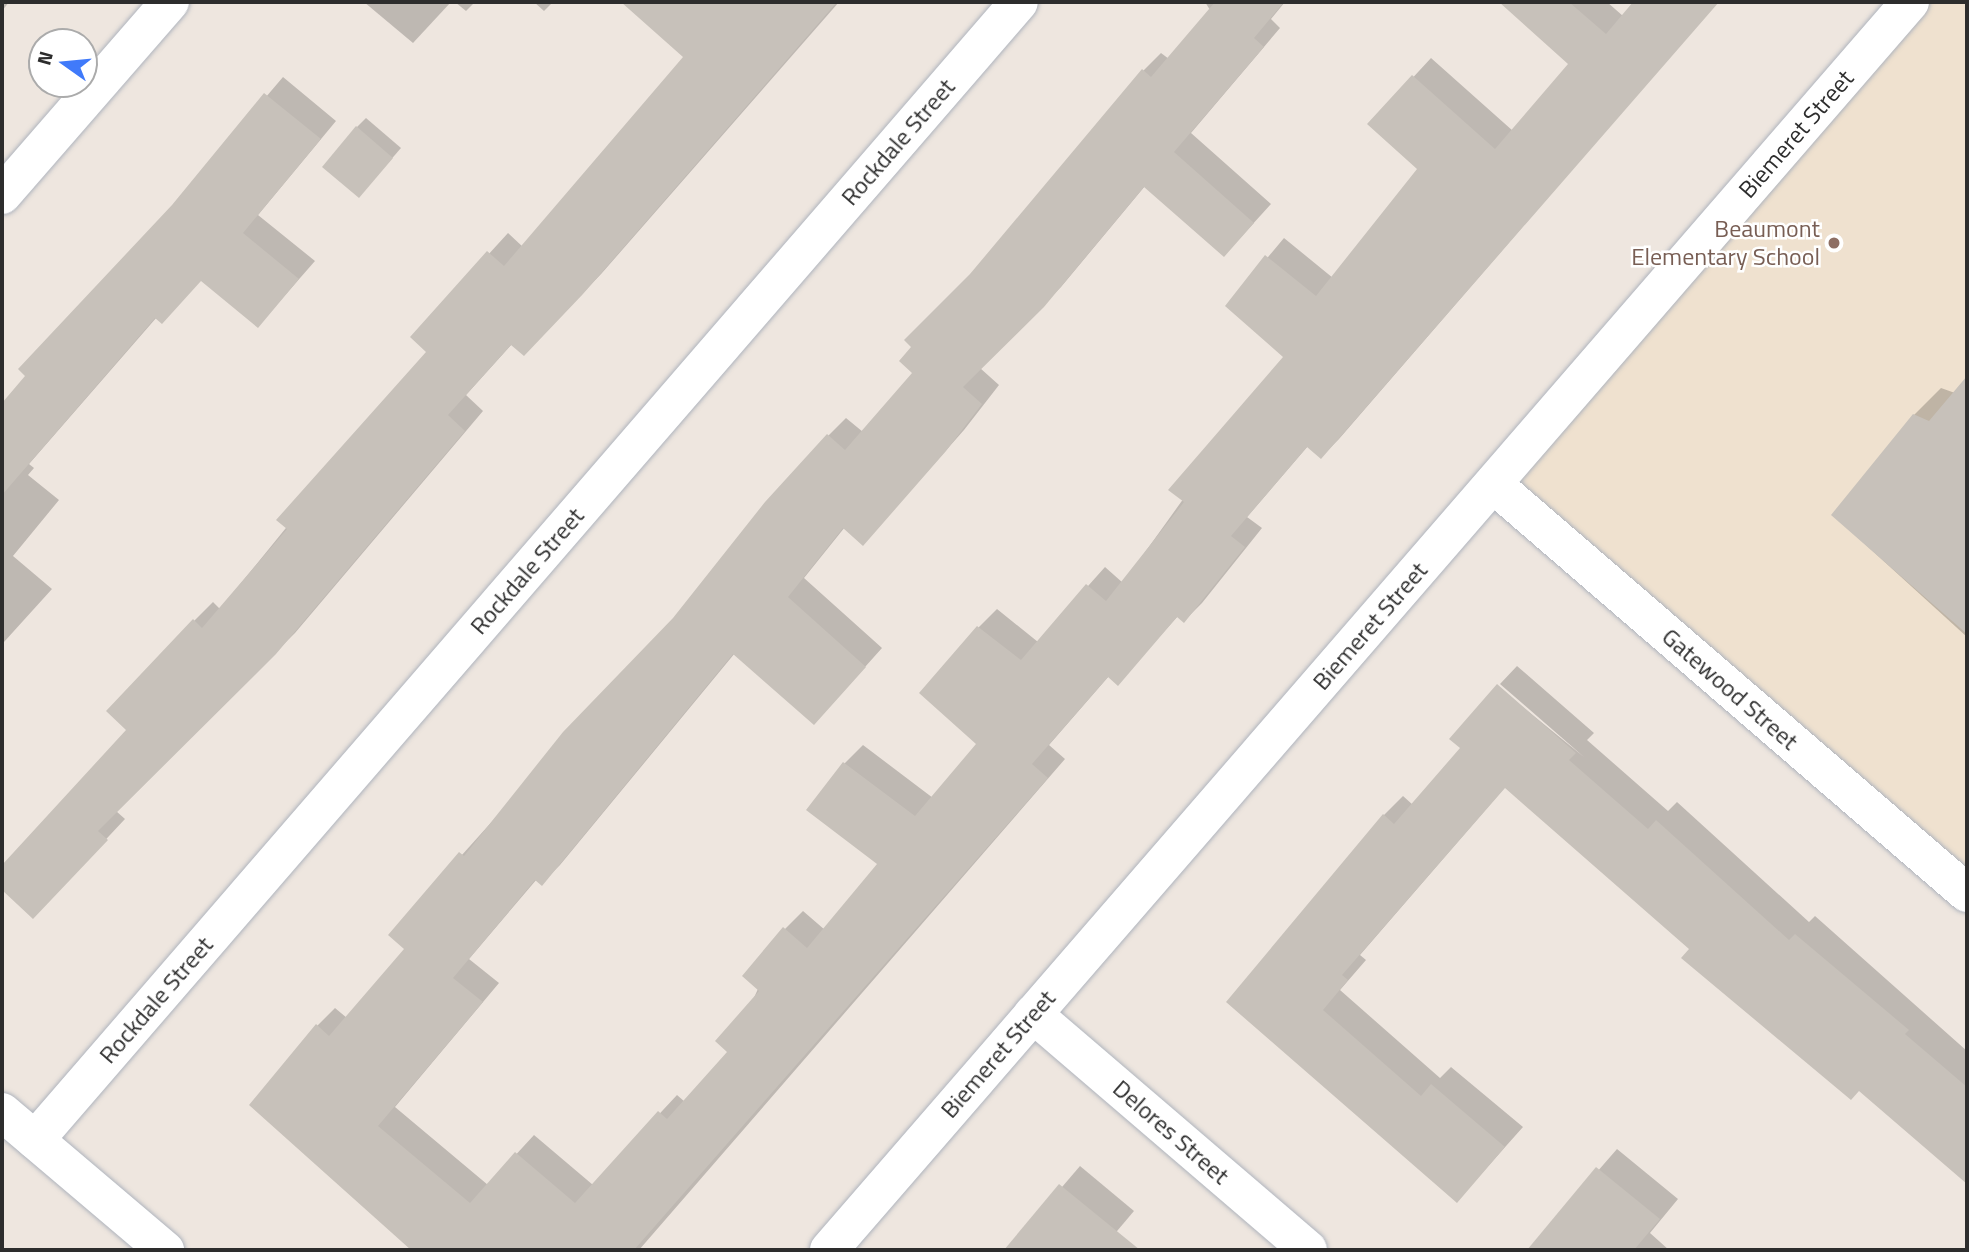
<!DOCTYPE html>
<style>
body{margin:0}
#map{position:relative;width:1969px;height:1252px;overflow:hidden;background:#eee6df;font-family:"Titillium Web",sans-serif}
div>[style]{position:absolute}
.education>*{inset:0;background:#efe1cf}
.shadow>*{inset:0;background:#0003}
.building>*{inset:0;background:#c7c1ba}
.roads{filter:drop-shadow(0 0 2px #afb4bd) drop-shadow(0 0 2px #afb4bd)}
.street>*{height:38px;margin:-19px;padding:0 19px;transform-origin:19px;border-radius:19px;background:#fff}
.secondary>*{height:38px;margin:-19px;padding:0 19px;transform-origin:19px;border-radius:19px;background:#fff}
.dots>*{width:19px;height:19px;translate:-50% -50%;box-sizing:border-box;border:4px solid #fff;border-radius:50%}
span{translate:-50% -50%;white-space:nowrap;text-align:center;line-height:1.15;-webkit-text-stroke:5px #fff;paint-order:stroke}
.street-label{font-size:24px;color:#2d2d2d}
.education-label{font-size:24px;color:#785e54}
.right{translate:-100% -50%;text-align:right}
.frame{position:absolute;inset:0;border:4px solid #2d2d2d;pointer-events:none}
.north{position:absolute;left:28px;top:28px;width:70px;height:70px;box-sizing:border-box;background:#fff;border:2px solid #ababab;border-radius:50%;rotate:285deg;font-size:19px;font-weight:700;line-height:28px;text-align:center;color:#2d2d2d}
.north::after{content:'';display:block;margin:auto;width:24px;height:32px;background:#407afa;clip-path:polygon(50% 0,100% 100%,50% 72%,0 100%)}
</style>
<div id="map">
<div class="education">
<div style="clip-path:polygon(1910px 2px,1967px 2px,1967px 893px,1493px 484px)"></div>
</div>
<div class="shadow">
<div style="clip-path:polygon(2px 2px,9px 2px,2px 11px)"></div>
<div style="clip-path:polygon(364px 2px,451px 2px,413px 43px)"></div>
<div style="clip-path:polygon(455px 2px,475px 2px,466px 11px)"></div>
<div style="clip-path:polygon(534px 2px,553px 2px,544px 11px)"></div>
<div style="clip-path:polygon(716px 2px,839px 2px,602px 273px,543px 335px,512px 344px,466px 395px,483px 411px,295px 633px,116px 811px,125px 819px,33px 917px,2px 887px,2px 867px,128px 730px,194px 621px,213px 602px,220px 609px,429px 352px,413px 337px,508px 233px,523px 247px,686px 56px,675px 47px)"></div>
<div style="clip-path:polygon(1205px 2px,1285px 2px,1271px 19px,1280px 28px,1191px 133px,1271px 204px,1241px 237px,1145px 186px,1061px 287px,980px 368px,999px 385px,964px 430px,880px 525px,845px 527px,804px 578px,882px 648px,831px 705px,735px 653px,560px 865px,542px 883px,537px 879px,469px 959px,499px 983px,395px 1107px,488px 1185px,534px 1135px,593px 1185px,677px 1095px,685px 1102px,730px 1051px,785px 929px,803px 911px,825px 930px,879px 864px,809px 810px,845px 763px,863px 745px,933px 798px,979px 744px,921px 693px,979px 627px,997px 609px,1038px 642px,1105px 567px,1123px 583px,1285px 357px,1227px 306px,1284px 238px,1333px 278px,1420px 169px,1370px 124px,1431px 58px,1513px 131px,1571px 63px,1513px 12px,1523px 2px,1607px 2px,1623px 16px,1636px 2px,1717px 2px,1339px 439px,1321px 457px,1308px 446px,1247px 517px,1262px 528px,1202px 603px,1184px 621px,1178px 616px,1118px 683px,1109px 676px,1049px 745px,1065px 759px,639px 1250px,427px 1250px,417px 1242px,317px 1026px,335px 1008px,347px 1018px,406px 948px,390px 935px,674px 619px,828px 436px,846px 418px,863px 432px,914px 373px,972px 275px,1143px 71px,1161px 53px,1169px 59px,1210px 10px)"></div>
<div style="clip-path:polygon(283px 77px,336px 121px,258px 215px,315px 261px,258px 326px,202px 279px,157px 317px,29px 464px,34px 468px,28px 475px,59px 500px,13px 556px,52px 589px,4px 642px,2px 406px)"></div>
<div style="clip-path:polygon(366px 118px,401px 148px,368px 186px,357px 127px)"></div>
<div style="clip-path:polygon(1967px 379px,1967px 637px,1833px 515px,1914px 415px,1941px 388px,1955px 393px)"></div>
<div style="clip-path:polygon(1517px 666px,1594px 733px,1587px 740px,1668px 811px,1677px 802px,1809px 922px,1815px 916px,1967px 1051px,1967px 1182px,1506px 786px,1360px 955px,1366px 960px,1340px 990px,1440px 1078px,1451px 1067px,1523px 1127px,1457px 1201px,1228px 1002px,1384px 815px,1403px 796px,1413px 805px,1462px 748px,1497px 686px,1584px 757px,1500px 684px)"></div>
<div style="clip-path:polygon(1617px 1149px,1678px 1199px,1650px 1233px,1669px 1250px,1529px 1250px)"></div>
<div style="clip-path:polygon(1080px 1166px,1134px 1211px,1101px 1250px,1008px 1250px)"></div>
</div>
<div class="building">
<div style="clip-path:polygon(621px 2px,837px 2px,583px 294px,524px 356px,511px 345px,448px 415px,465px 431px,276px 654px,98px 831px,108px 840px,33px 919px,2px 890px,2px 865px,126px 730px,106px 711px,193px 619px,202px 628px,287px 529px,276px 520px,426px 352px,410px 337px,487px 251px,504px 266px,683px 57px)"></div>
<div style="clip-path:polygon(1215px 2px,1284px 2px,1254px 38px,1264px 47px,1174px 152px,1254px 223px,1224px 257px,1144px 187px,1044px 307px,963px 387px,982px 404px,946px 451px,863px 546px,843px 528px,788px 597px,866px 667px,814px 725px,733px 654px,542px 886px,535px 880px,453px 978px,483px 1002px,378px 1126px,470px 1203px,515px 1152px,575px 1203px,658px 1111px,667px 1119px,727px 1052px,715px 1041px,759px 991px,742px 976px,783px 927px,807px 948px,877px 864px,806px 810px,843px 762px,915px 816px,976px 744px,919px 693px,977px 626px,1021px 660px,1086px 584px,1106px 601px,1184px 502px,1168px 490px,1283px 357px,1225px 306px,1265px 255px,1316px 296px,1417px 169px,1367px 124px,1412px 75px,1495px 149px,1568px 64px,1499px 2px,1569px 2px,1606px 34px,1633px 2px,1719px 2px,1321px 459px,1307px 447px,1231px 536px,1245px 547px,1184px 623px,1177px 617px,1118px 686px,1108px 677px,1032px 764px,1048px 778px,634px 1250px,411px 1250px,249px 1105px,316px 1024px,329px 1036px,404px 949px,388px 935px,459px 852px,464px 856px,563px 732px,673px 618px,765px 502px,827px 434px,845px 450px,912px 373px,899px 361px,911px 347px,904px 340px,970px 274px,1142px 69px,1151px 77px)"></div>
<div style="clip-path:polygon(264px 93px,321px 139px,243px 233px,299px 279px,258px 328px,201px 281px,162px 324px,155px 318px,2px 495px,2px 403px,25px 376px,18px 369px,172px 205px)"></div>
<div style="clip-path:polygon(356px 126px,393px 158px,359px 198px,322px 167px)"></div>
<div style="clip-path:polygon(1967px 376px,1967px 634px,1831px 515px,1913px 414px,1929px 421px)"></div>
<div style="clip-path:polygon(1497px 684px,1576px 753px,1569px 760px,1648px 829px,1656px 820px,1789px 940px,1795px 934px,1909px 1030px,1905px 1034px,1967px 1087px,1967px 1184px,1859px 1091px,1851px 1100px,1681px 958px,1689px 949px,1505px 788px,1342px 975px,1348px 980px,1323px 1010px,1421px 1096px,1431px 1084px,1505px 1147px,1457px 1203px,1226px 1002px,1383px 814px,1394px 824px,1460px 748px,1449px 739px)"></div>
<div style="clip-path:polygon(1596px 1167px,1660px 1219px,1634px 1250px,1527px 1250px)"></div>
<div style="clip-path:polygon(1059px 1184px,1140px 1250px,1004px 1250px)"></div>
</div>
<div class="roads">
<div class="street">
<div style="left:2px;top:195px;width:256px;rotate:-49deg"></div>
<div style="left:1493px;top:484px;width:626px;rotate:40.79deg"></div>
<div style="left:1033px;top:1014px;width:362px;rotate:40.6deg"></div>
<div style="left:35px;top:1140px;width:1504px;rotate:-49.15deg"></div>
<div style="left:829px;top:1250px;width:1651px;rotate:-49.1deg"></div>
</div>
<div class="secondary">
<div style="left:2px;top:1112px;width:214px;rotate:40.3deg"></div>
</div>
</div>
<div class="dots">
<div style="left:1834px;top:243px;background:#8d6e63"></div>
</div>
<div class="street-label">
<span style="left:1796px;top:134px;rotate:-49deg">Biemeret Street</span>
<span style="left:898px;top:142px;rotate:-49deg">Rockdale Street</span>
<span style="left:527px;top:571px;rotate:-49deg">Rockdale Street</span>
<span style="left:1370px;top:626px;rotate:-49deg">Biemeret Street</span>
<span style="left:1730px;top:689px;rotate:41deg">Gatewood Street</span>
<span style="left:156px;top:1000px;rotate:-49deg">Rockdale Street</span>
<span style="left:998px;top:1054px;rotate:-49deg">Biemeret Street</span>
<span style="left:1171px;top:1132px;rotate:41deg">Delores Street</span>
</div>
<div class="education-label">
<span class="right" style="left:1820px;top:243px">Beaumont<br>Elementary School</span>
</div>
<div class="frame"></div>
<div class="north">N</div>
</div>
